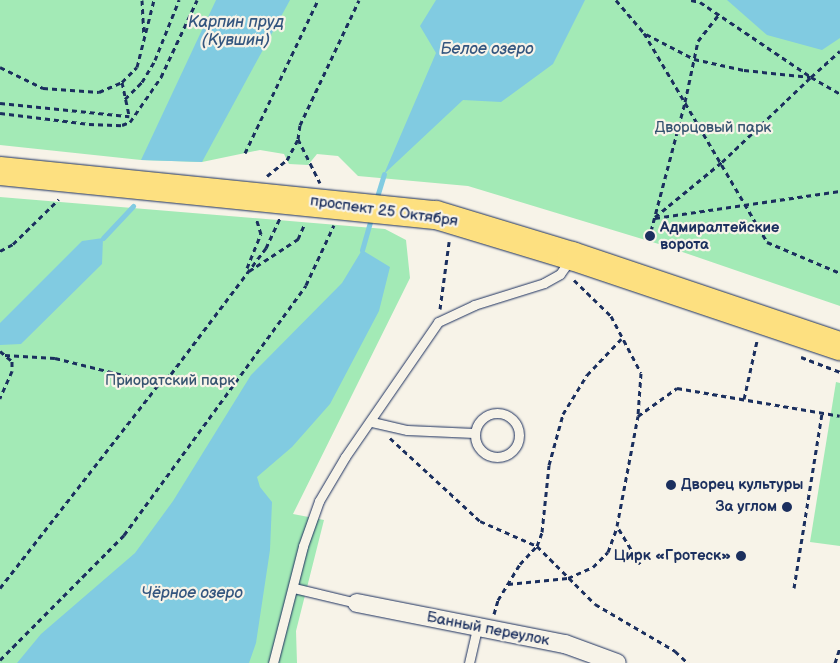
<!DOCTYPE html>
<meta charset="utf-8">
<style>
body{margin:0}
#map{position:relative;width:840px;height:663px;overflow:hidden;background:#f7f3e8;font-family:"Balsamiq Sans",sans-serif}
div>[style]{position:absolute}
.green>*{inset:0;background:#a3eab6}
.water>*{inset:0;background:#81cbe1}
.stream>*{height:5px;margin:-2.5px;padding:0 2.5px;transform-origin:2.5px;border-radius:2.5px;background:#81cbe1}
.path>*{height:3px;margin-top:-1.5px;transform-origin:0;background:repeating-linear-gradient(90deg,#1b2f5e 0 5px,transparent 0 9px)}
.roads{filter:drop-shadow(0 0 1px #1b2f5e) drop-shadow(0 0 1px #1b2f5e)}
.service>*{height:9px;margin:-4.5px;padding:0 4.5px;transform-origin:4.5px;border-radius:4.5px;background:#f7f3e8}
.service>.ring{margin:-4.5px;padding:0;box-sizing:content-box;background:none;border:9px solid #f7f3e8;border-radius:50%}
.minor>*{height:18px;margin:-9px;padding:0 9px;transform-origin:9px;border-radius:9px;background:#f7f3e8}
.primary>*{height:28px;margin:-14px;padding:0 14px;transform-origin:14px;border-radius:14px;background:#fde080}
.dots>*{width:14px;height:14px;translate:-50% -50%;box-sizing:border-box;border:2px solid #f7f3e8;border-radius:50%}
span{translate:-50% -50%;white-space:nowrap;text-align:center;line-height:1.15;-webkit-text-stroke:4.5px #f7f3e8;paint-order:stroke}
.park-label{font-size:15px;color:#365470}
.street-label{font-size:15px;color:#1b2f5e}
.poi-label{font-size:15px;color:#1b2f5e;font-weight:700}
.left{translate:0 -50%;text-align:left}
.right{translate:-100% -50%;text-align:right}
.water-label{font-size:16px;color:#34567f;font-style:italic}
</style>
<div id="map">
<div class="green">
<div style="clip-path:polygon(0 0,840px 0,840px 306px,662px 245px,468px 186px,358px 176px,338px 156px,317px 154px,308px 165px,289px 164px,284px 154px,260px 150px,202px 162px,141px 160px,0 145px)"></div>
<div style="clip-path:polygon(0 197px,385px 229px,406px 240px,410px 278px,293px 514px,324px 520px,296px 631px,297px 663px,0 663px)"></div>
<div style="clip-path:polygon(836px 382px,840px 383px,840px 546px,810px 542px)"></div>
</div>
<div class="water">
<div style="clip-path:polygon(216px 0,290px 0,202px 162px,141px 160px)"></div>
<div style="clip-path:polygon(436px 0,585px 0,553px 64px,501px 102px,463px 100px,384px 174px,436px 53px,420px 26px)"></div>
<div style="clip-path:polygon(727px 0,840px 0,840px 38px,822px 50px,767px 35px)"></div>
<div style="clip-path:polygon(103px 238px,102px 264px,21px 344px,0 345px,0 323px,82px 241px)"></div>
<div style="clip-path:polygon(362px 250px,390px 267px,379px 311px,330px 404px,292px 447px,257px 477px,260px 487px,272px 502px,270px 550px,256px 643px,249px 663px,17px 663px,41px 634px,135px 553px,173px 501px,251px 375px,342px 283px)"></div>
</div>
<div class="stream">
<div style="left:376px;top:200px;width:27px;rotate:-73deg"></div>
<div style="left:103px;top:238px;width:44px;rotate:-46.8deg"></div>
<div style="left:362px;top:250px;width:33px;rotate:-74deg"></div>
</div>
<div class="path">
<div style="left:142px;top:0;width:36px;rotate:87deg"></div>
<div style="left:616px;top:0;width:43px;rotate:49.7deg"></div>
<div style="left:644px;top:33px;width:243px;rotate:59.5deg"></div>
<div style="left:767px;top:242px;width:79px;rotate:23deg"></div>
<div style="left:691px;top:0;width:9px;rotate:13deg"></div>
<div style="left:700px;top:2px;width:134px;rotate:34deg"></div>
<div style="left:811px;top:77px;width:39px;rotate:-42deg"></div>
<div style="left:646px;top:34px;width:54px;rotate:27.5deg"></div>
<div style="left:694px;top:59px;width:51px;rotate:12.4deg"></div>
<div style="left:744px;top:70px;width:67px;rotate:6deg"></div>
<div style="left:811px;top:77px;width:34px;rotate:30deg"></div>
<div style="left:0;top:67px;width:48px;rotate:26deg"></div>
<div style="left:43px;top:88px;width:56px;rotate:4.1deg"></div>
<div style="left:99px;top:92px;width:25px;rotate:-23deg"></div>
<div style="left:122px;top:82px;width:21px;rotate:-45deg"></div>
<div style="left:137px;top:67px;width:69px;rotate:-75.8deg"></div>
<div style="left:122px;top:82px;width:35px;rotate:78deg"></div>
<div style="left:125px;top:99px;width:24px;rotate:-45deg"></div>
<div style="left:142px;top:82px;width:26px;rotate:-59deg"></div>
<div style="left:155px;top:60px;width:65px;rotate:-68.2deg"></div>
<div style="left:0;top:103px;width:130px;rotate:5.8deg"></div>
<div style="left:0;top:113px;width:90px;rotate:7deg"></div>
<div style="left:89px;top:124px;width:33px;rotate:2deg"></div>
<div style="left:122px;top:125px;width:9px;rotate:-21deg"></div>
<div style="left:130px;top:122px;width:55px;rotate:-55.4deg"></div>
<div style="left:161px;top:77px;width:85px;rotate:-64.9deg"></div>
<div style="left:298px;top:139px;width:49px;rotate:63.4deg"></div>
<div style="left:245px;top:153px;width:170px;rotate:-64.5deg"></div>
<div style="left:267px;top:176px;width:26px;rotate:-39deg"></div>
<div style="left:287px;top:160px;width:24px;rotate:-62deg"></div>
<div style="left:298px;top:139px;width:14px;rotate:-82deg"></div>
<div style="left:300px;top:125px;width:138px;rotate:-64.7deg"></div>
<div style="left:655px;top:217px;width:87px;rotate:-39.4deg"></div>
<div style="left:722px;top:162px;width:123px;rotate:-43.7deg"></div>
<div style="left:655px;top:218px;width:187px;rotate:-8.3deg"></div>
<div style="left:651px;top:231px;width:133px;rotate:-75.2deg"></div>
<div style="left:685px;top:102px;width:62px;rotate:-78deg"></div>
<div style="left:698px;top:41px;width:33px;rotate:-52deg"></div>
<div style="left:0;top:251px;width:15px;rotate:-28deg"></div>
<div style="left:13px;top:244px;width:64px;rotate:-44.4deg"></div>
<div style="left:247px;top:268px;width:37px;rotate:-68deg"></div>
<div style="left:261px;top:234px;width:17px;rotate:-107deg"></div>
<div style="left:249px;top:271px;width:59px;rotate:-33.1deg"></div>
<div style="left:298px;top:239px;width:17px;rotate:-66deg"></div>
<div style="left:574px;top:280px;width:52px;rotate:44.2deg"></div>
<div style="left:611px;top:316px;width:64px;rotate:62.2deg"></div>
<div style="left:641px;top:373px;width:42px;rotate:94.1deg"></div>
<div style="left:440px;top:309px;width:68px;rotate:-82.3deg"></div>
<div style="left:0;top:351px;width:16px;rotate:40deg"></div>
<div style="left:12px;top:361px;width:10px;rotate:90deg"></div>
<div style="left:12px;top:371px;width:30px;rotate:114deg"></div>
<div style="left:5px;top:355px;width:50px;rotate:3.4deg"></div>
<div style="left:55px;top:358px;width:107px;rotate:14deg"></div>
<div style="left:801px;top:357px;width:42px;rotate:21deg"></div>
<div style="left:744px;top:399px;width:59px;rotate:-77.4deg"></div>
<div style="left:390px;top:438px;width:122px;rotate:42.7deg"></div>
<div style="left:480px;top:521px;width:62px;rotate:23.7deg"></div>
<div style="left:537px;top:546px;width:82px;rotate:45deg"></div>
<div style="left:595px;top:604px;width:93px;rotate:30.4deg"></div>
<div style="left:675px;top:651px;width:18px;rotate:43deg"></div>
<div style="left:640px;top:564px;width:44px;rotate:-121.2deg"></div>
<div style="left:617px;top:526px;width:112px;rotate:-79.2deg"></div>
<div style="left:638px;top:416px;width:48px;rotate:-35.7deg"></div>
<div style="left:677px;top:388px;width:165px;rotate:9.7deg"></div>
<div style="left:508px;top:584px;width:60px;rotate:-5.7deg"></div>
<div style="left:568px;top:578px;width:27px;rotate:-24deg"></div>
<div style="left:593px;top:567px;width:21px;rotate:-45deg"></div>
<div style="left:608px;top:552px;width:27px;rotate:-70deg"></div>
<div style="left:0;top:588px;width:259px;rotate:-52.1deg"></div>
<div style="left:159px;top:384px;width:16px;rotate:-40deg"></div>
<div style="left:171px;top:374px;width:158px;rotate:-53deg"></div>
<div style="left:266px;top:248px;width:33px;rotate:-65deg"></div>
<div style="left:794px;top:588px;width:177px;rotate:-80.9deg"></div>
<div style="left:494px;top:614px;width:15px;rotate:-74deg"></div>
<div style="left:498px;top:600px;width:42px;rotate:-58.6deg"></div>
<div style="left:520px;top:564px;width:25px;rotate:-47deg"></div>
<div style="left:537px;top:546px;width:15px;rotate:-70deg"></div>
<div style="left:542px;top:532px;width:67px;rotate:-84deg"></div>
<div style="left:549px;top:465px;width:53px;rotate:-74.6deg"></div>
<div style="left:563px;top:414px;width:46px;rotate:-58.4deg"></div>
<div style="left:587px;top:375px;width:50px;rotate:-46.6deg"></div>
<div style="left:0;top:660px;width:176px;rotate:-45.2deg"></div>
<div style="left:124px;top:535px;width:309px;rotate:-53.9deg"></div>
<div style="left:306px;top:285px;width:66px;rotate:-65deg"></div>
<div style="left:835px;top:663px;width:16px;rotate:-72deg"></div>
</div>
<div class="roads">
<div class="service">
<div class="ring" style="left:475px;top:413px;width:35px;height:35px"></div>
<div style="left:372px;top:422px;width:36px;rotate:13deg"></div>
<div style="left:407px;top:430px;width:67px;rotate:2.6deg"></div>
<div style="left:294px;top:588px;width:65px;rotate:13.4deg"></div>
<div style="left:273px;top:663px;width:121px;rotate:-75.6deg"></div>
<div style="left:303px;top:546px;width:48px;rotate:-70.4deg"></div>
<div style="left:319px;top:501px;width:51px;rotate:-59.4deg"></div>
<div style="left:345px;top:457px;width:164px;rotate:-55.4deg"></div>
<div style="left:438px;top:322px;width:40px;rotate:-25deg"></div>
<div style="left:474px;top:305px;width:73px;rotate:-17.4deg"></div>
<div style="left:544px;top:283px;width:18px;rotate:-29deg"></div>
<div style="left:560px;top:274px;width:19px;rotate:-55deg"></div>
<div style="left:469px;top:663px;width:37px;rotate:-77deg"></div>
</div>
<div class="minor">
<div style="left:357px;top:603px;width:212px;rotate:11.2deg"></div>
<div style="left:565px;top:644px;width:55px;rotate:20.1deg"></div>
</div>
<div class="primary">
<div style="left:0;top:171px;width:438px;rotate:5.8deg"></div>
<div style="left:436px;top:215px;width:142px;rotate:16.8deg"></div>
<div style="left:572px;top:256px;width:283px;rotate:18.6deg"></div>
</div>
</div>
<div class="dots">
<div style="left:650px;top:236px;background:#1b2f5e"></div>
<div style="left:671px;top:485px;background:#1b2f5e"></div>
<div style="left:787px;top:507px;background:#1b2f5e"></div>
<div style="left:741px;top:556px;background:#1b2f5e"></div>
</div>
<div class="park-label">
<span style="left:713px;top:128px">Дворцовый парк</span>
<span style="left:170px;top:381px">Приоратский парк</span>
</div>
<div class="street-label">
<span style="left:384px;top:211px;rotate:8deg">проспект 25 Октября</span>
<span style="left:488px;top:629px;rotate:11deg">Банный переулок</span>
</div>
<div class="poi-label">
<span class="left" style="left:660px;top:236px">Адмиралтейские<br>ворота</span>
<span class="left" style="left:681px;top:485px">Дворец культуры</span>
<span class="right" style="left:777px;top:507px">За углом</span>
<span class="right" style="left:731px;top:556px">Цирк «Гротеск»</span>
</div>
<div class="water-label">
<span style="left:236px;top:32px">Карпин пруд<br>(Кувшин)</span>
<span style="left:487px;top:50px">Белое озеро</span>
<span style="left:192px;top:594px">Чёрное озеро</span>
</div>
</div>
